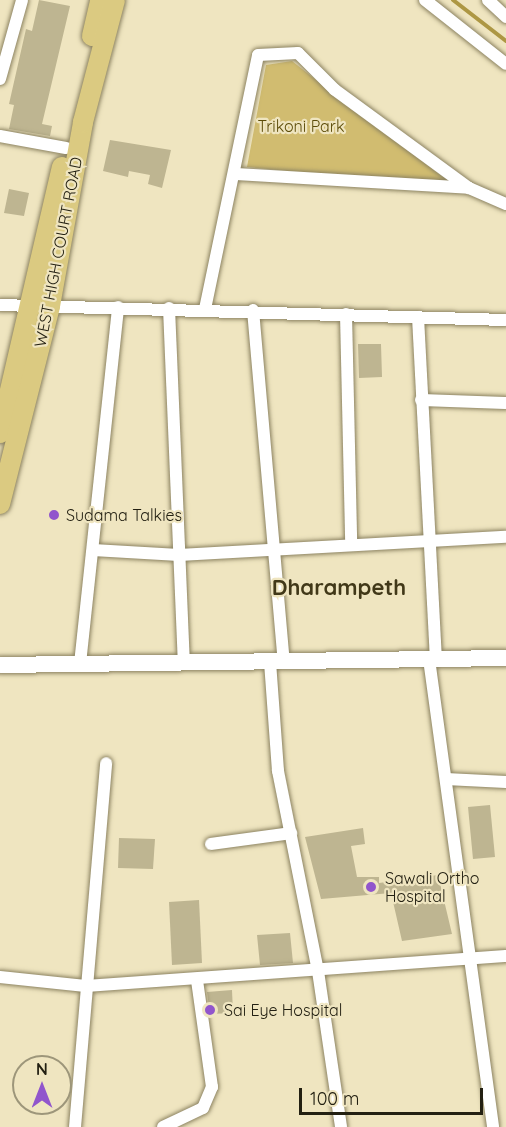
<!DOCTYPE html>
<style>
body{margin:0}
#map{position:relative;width:506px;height:1127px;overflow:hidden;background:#efe5c0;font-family:Quicksand,sans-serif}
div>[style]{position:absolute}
.green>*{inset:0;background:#d1bc70}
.stream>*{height:4px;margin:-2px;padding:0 2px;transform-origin:2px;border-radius:2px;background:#ad9743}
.building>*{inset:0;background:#beb591}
.roads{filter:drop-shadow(0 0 2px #8c8361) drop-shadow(0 0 2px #8c8361)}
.street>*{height:12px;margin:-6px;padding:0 6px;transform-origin:6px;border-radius:6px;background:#fff}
.secondary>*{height:16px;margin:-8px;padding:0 8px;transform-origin:8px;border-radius:8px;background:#fff}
.primary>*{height:20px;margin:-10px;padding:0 10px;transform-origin:10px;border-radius:10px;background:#dbca81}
.dots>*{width:16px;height:16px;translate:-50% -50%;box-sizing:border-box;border:3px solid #efe5c0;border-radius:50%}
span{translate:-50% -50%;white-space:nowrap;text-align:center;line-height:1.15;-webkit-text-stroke:4.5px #efe5c0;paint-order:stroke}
.park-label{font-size:16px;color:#5c4c08}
.street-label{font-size:16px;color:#232012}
.poi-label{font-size:16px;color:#232012}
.left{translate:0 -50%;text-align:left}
.district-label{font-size:22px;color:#413818;font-weight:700}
.north{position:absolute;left:12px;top:1055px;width:60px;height:60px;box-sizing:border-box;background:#efe5c0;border:2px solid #9d967a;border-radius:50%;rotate:0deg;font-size:16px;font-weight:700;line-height:24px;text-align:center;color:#232012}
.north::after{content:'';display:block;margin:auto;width:21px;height:27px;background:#9155cc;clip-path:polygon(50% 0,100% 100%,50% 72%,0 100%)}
.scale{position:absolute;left:299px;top:1088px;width:184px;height:27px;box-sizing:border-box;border:3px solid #232012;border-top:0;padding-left:8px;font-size:18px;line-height:21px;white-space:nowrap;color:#232012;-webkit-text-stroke:4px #efe5c0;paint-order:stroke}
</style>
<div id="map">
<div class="green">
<div style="clip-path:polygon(292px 61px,340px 99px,456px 187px,247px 167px,266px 65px)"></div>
</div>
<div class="stream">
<div style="left:453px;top:0;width:67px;rotate:37.7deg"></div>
</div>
<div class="building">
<div style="clip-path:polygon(39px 0,70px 6px,42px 124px,52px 126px,50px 136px,9px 129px,14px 105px,9px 104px,26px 29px,32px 31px)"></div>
<div style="clip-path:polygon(110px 140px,171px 150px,162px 188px,148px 184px,150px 175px,129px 171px,128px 177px,103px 171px)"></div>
<div style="clip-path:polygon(9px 189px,29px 193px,24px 216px,4px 213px)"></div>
<div style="clip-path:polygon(358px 344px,381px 344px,382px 377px,359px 378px)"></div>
<div style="clip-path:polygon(490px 805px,495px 857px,473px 859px,468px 807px)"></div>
<div style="clip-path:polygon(363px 828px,365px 844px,351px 846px,357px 877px,379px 877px,379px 883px,438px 875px,452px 934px,402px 941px,391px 893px,321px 899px,305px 837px)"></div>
<div style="clip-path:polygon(119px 838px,155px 839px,153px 869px,118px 868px)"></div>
<div style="clip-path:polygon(199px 900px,202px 963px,172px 965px,169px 902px)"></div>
<div style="clip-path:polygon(290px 933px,293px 963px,260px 965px,257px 935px)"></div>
<div style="clip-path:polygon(232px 990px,233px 1013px,210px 1014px,207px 992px)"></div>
</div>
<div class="roads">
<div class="street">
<div style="left:425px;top:0;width:103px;rotate:38.3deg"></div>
<div style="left:488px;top:0;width:25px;rotate:43deg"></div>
<div style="left:0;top:79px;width:82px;rotate:-74.4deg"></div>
<div style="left:0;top:136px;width:67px;rotate:10.3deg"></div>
<div style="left:236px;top:174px;width:233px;rotate:3.4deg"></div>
<div style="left:469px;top:188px;width:40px;rotate:23.4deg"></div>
<div style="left:0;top:305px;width:506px;rotate:1.7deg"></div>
<div style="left:169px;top:308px;width:355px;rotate:87.6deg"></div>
<div style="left:205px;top:309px;width:259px;rotate:-78.2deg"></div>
<div style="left:258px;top:55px;width:40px;rotate:-2.9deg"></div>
<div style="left:298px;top:53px;width:52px;rotate:45deg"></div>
<div style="left:335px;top:90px;width:166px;rotate:36.2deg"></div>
<div style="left:253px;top:310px;width:353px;rotate:85deg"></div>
<div style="left:346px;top:314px;width:229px;rotate:88.7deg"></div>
<div style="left:418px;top:317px;width:342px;rotate:87deg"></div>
<div style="left:421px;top:400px;width:85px;rotate:2deg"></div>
<div style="left:93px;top:550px;width:86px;rotate:3.3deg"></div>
<div style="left:179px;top:555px;width:327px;rotate:-3.2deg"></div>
<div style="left:429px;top:659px;width:472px;rotate:82.2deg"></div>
<div style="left:270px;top:662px;width:109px;rotate:85.8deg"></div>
<div style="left:278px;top:771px;width:204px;rotate:78.7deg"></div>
<div style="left:318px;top:971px;width:158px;rotate:81.6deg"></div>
<div style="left:80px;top:664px;width:359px;rotate:-83.9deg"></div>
<div style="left:446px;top:779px;width:60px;rotate:2.9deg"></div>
<div style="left:211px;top:844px;width:81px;rotate:-7.8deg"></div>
<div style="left:0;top:977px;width:86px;rotate:6deg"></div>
<div style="left:86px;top:986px;width:421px;rotate:-4.1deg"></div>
<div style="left:75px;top:1127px;width:365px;rotate:-85.1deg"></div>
<div style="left:163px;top:1127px;width:44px;rotate:-25.4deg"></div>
<div style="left:203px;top:1108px;width:23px;rotate:-67deg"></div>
<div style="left:212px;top:1087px;width:108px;rotate:-98deg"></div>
</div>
<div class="secondary">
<div style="left:0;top:665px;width:506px;rotate:-0.79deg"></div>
</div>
<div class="primary">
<div style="left:92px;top:36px;width:37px;rotate:-77deg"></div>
<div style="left:0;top:433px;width:273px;rotate:-76.9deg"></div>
<div style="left:0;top:504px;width:204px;rotate:-75.8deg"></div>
<div style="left:50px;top:306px;width:187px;rotate:-79.8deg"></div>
<div style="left:83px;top:122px;width:126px;rotate:-75.3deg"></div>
</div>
</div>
<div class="dots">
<div style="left:54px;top:515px;background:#9155cc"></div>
<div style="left:371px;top:887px;background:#9155cc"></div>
<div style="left:210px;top:1010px;background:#9155cc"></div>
</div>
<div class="park-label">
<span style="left:301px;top:126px">Trikoni Park</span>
</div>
<div class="street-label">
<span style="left:58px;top:252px;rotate:-79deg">WEST HIGH COURT ROAD</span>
</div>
<div class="poi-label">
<span class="left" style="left:66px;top:515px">Sudama Talkies</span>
<span class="left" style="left:385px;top:887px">Sawali Ortho<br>Hospital</span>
<span class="left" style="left:224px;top:1010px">Sai Eye Hospital</span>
</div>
<div class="district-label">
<span style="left:339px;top:588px">Dharampeth</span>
</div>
<div class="north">N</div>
<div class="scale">100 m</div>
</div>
